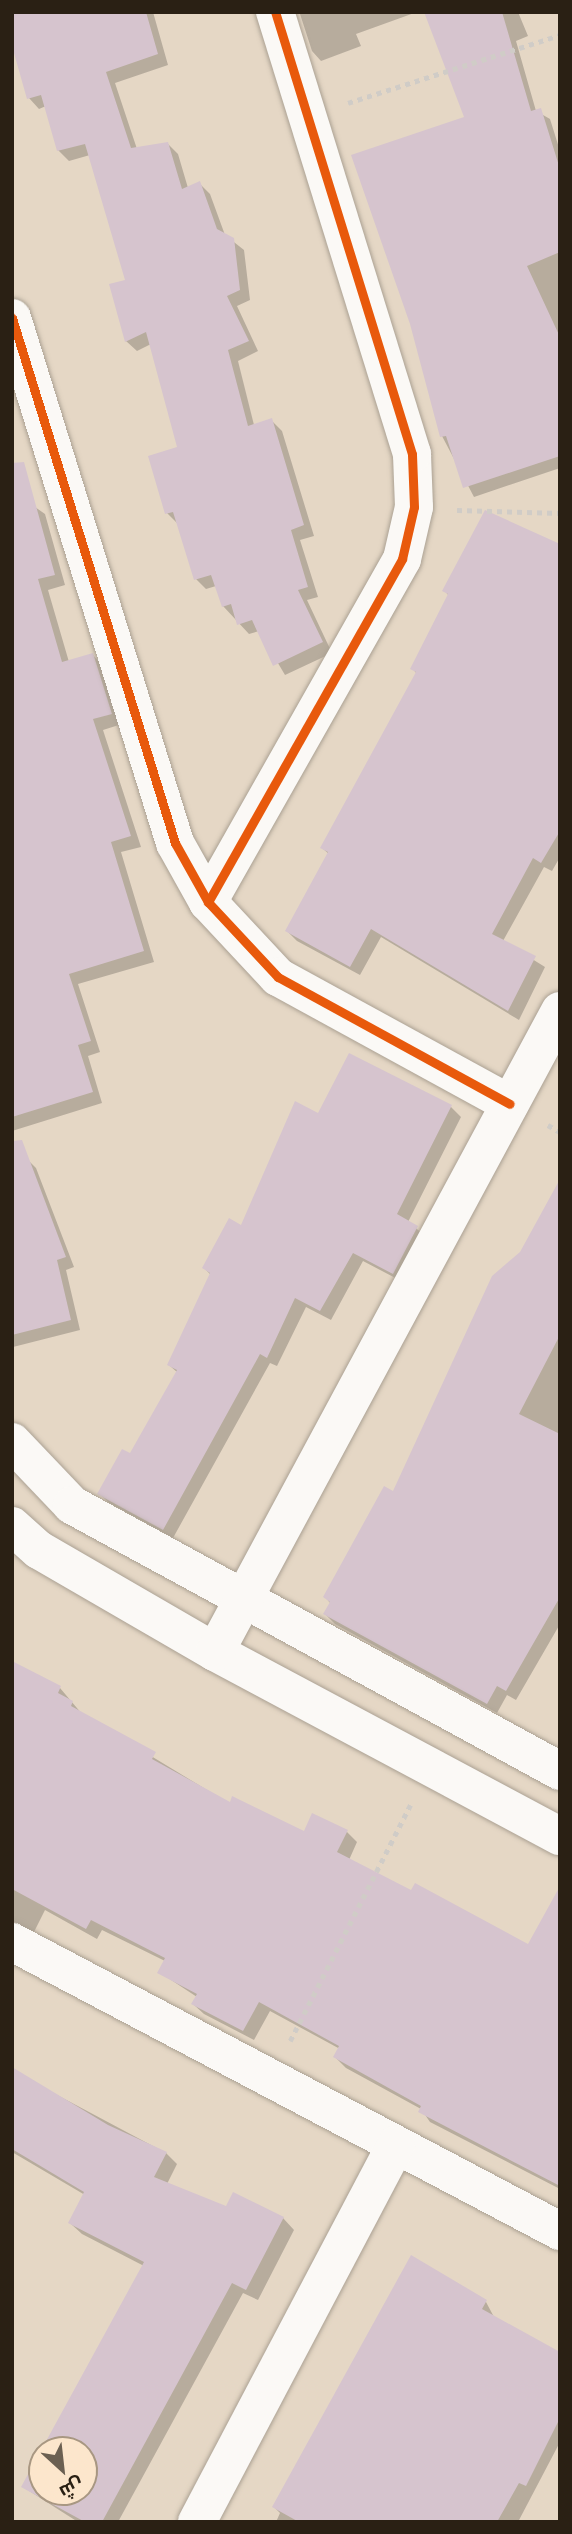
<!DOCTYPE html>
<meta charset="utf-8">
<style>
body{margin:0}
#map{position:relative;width:572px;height:2534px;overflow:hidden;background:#e5d7c5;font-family:Signika,Cairo,sans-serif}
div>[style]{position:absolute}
.shadow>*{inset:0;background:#0003}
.building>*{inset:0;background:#d6c4ce}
.path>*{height:4.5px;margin-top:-2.25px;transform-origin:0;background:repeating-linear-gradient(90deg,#d0ccc7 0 5px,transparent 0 10px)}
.roads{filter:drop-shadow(0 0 2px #aba193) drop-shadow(0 0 2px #aba193)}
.street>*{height:38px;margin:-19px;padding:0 19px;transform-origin:19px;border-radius:19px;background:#fbf9f6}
.cycleway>*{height:9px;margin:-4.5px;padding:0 4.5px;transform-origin:4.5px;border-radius:4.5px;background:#e8590c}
span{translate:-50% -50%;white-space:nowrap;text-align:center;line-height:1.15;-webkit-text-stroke:7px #fce6cc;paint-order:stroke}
.frame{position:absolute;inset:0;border:14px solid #2a2014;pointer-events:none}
.north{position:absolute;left:28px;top:2436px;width:70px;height:70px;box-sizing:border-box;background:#fce6cc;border:2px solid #a89782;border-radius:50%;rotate:153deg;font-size:19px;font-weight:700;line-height:28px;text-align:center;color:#2a2014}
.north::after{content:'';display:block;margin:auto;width:24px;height:32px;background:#6b6052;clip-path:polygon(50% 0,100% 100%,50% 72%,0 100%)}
</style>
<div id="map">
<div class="shadow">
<div style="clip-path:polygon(15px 12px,153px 12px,168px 65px,115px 83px,137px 149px,167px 143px,178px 154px,188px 188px,199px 183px,210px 194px,225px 235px,244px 250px,250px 300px,237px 306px,258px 351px,238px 361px,254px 425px,271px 420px,282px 431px,314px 536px,300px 540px,318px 597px,307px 600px,332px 653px,285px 675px,259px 631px,249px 634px,223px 606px,216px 586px,206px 589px,196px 579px,178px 524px,167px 513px,179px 448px,151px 344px,137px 351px,126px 341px,127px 281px,90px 155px,69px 161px,58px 150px,46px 106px,39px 109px,29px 98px)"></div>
<div style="clip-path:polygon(306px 12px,417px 12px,356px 34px,361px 46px,321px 61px,312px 51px,300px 14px)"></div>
<div style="clip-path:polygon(426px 12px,518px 12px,528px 36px,516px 41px,536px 111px,550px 119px,560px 151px,560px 468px,474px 497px,442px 436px,466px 118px)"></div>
<div style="clip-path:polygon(12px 491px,45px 514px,65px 585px,48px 590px,69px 662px,93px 655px,103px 666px,122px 724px,103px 730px,141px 847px,121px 852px,154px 962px,78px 984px,100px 1052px,88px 1056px,102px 1103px,12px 1131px)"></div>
<div style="clip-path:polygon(560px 560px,560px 857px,552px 871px,544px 867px,503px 941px,545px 967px,519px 1020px,381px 937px,360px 975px,297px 941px,287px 931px,329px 854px,322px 848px,417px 674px,412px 668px,449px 596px,444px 590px)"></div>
<div style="clip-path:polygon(451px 1107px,461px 1117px,408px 1222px,427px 1237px,403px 1282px,363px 1261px,331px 1320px,306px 1307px,277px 1366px,270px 1363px,173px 1538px,109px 1503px,99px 1493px,130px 1455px,178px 1373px,169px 1365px,211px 1275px,204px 1268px,242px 1227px,318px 1116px)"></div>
<div style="clip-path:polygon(26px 1158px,36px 1168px,74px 1267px,66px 1270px,80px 1330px,13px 1347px,12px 1162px)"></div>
<div style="clip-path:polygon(560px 1208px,560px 1624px,516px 1700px,507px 1695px,497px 1713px,335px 1624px,325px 1614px,331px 1604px,325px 1597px,394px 1494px,521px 1253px)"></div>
<div style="clip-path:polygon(12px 1663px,60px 1688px,82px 1714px,230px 1804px,305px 1834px,347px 1832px,357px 1842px,349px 1860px,560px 2109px,560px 2189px,430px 2122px,421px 2109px,346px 2068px,335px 2057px,340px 2049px,270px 2011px,254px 2040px,204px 2014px,193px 2004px,197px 1997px,159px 1972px,165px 1961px,102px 1930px,97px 1939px,45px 1910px,34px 1932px,12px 1921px)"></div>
<div style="clip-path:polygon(12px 2071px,166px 2153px,177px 2164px,167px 2184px,226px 2208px,283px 2218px,294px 2230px,258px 2300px,243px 2293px,118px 2522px,78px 2522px,23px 2487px,42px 2453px,42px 2492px,84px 2492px,84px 2450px,43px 2450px,144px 2266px,82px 2234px,70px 2223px,85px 2195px,12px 2152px)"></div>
<div style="clip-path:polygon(411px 2258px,486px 2302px,494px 2317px,560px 2354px,560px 2442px,518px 2522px,276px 2522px,280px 2513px,274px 2507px)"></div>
</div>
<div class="building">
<div style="clip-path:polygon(12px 12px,146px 12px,158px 54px,106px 72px,131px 148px,168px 142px,182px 189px,200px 181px,217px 229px,234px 238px,240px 290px,227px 296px,249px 341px,228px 350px,248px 426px,272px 418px,304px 525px,291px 530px,308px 587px,298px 590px,323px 642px,273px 666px,252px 620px,237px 625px,231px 604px,222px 607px,211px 575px,194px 580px,173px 512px,165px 514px,148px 456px,177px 447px,146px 332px,125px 342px,109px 284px,125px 280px,85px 144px,57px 151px,41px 95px,27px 99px,12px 46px)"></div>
<div style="clip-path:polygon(424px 12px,502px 12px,531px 111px,541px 108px,560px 169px,560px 252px,527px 266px,560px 337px,560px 456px,463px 488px,446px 436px,440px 437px,410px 324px,351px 155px,464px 117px)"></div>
<div style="clip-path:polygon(24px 462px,55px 575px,38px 579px,62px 662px,93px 653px,112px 714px,93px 719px,131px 836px,111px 842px,144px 951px,69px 974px,91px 1041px,78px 1045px,93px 1092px,12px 1117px,12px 463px)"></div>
<div style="clip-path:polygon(485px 510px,560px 544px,560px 831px,541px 863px,533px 858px,492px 934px,536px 956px,508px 1011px,371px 929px,350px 967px,285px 931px,328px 852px,320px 848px,416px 672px,410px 669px,448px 594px,442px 591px)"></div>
<div style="clip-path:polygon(349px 1053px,452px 1105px,397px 1214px,418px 1226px,393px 1274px,353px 1253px,320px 1311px,295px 1298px,267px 1358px,260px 1354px,163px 1530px,97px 1494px,122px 1449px,130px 1453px,177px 1370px,167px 1365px,210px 1273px,202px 1268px,229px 1218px,241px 1225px,295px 1101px,318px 1113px)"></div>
<div style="clip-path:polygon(22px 1140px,66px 1257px,57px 1260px,71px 1320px,12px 1335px,12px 1141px)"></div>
<div style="clip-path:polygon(560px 1179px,560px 1335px,519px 1414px,560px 1434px,560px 1597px,506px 1691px,497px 1686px,487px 1704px,323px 1614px,330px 1602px,323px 1597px,384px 1486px,393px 1491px,492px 1276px,520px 1252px)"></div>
<div style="clip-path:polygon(12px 1661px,61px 1686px,58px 1693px,73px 1701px,71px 1706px,156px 1752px,152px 1759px,230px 1802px,232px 1796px,304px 1831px,312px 1813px,348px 1830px,337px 1852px,411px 1890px,415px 1883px,528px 1944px,560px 1886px,560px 2186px,418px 2112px,421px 2106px,333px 2057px,339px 2046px,259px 2002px,243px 2031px,191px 2004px,197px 1994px,157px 1973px,165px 1958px,91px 1920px,86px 1929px,12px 1889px)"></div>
<div style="clip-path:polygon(evenodd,12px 2067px,108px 2125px,167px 2152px,154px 2177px,226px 2206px,233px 2192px,284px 2217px,246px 2290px,232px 2283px,102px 2522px,85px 2522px,21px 2487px,144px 2262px,68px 2223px,84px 2192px,12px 2149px,12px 2067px,42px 2450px,84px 2450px,84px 2492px,42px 2492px,42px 2450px)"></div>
<div style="clip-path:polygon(411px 2255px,487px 2300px,482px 2309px,560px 2352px,560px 2418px,526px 2486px,519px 2483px,497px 2522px,299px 2522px,272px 2507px)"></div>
</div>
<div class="path">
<div style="left:348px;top:103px;width:223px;rotate:-17.8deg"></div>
<div style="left:457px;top:510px;width:103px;rotate:1.7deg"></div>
<div style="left:548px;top:1125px;width:14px;rotate:30deg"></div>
<div style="left:290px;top:2041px;width:265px;rotate:-63deg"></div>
</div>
<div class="roads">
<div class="street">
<div style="left:12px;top:318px;width:550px;rotate:72.75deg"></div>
<div style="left:175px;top:843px;width:68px;rotate:60.8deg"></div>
<div style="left:208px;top:902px;width:103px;rotate:47deg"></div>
<div style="left:278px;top:977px;width:264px;rotate:28.7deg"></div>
<div style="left:208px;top:902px;width:394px;rotate:-60.5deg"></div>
<div style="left:402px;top:559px;width:53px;rotate:-77deg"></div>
<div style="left:414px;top:507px;width:53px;rotate:-92.2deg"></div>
<div style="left:412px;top:454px;width:463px;rotate:-107.2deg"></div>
<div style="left:12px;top:1442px;width:87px;rotate:46.4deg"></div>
<div style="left:72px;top:1505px;width:556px;rotate:28.59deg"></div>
<div style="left:12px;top:1526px;width:36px;rotate:42deg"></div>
<div style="left:39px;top:1550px;width:203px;rotate:30.1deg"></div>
<div style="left:215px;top:1652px;width:391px;rotate:28.1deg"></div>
<div style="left:215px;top:1652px;width:728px;rotate:-61.71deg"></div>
<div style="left:12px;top:1942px;width:620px;rotate:27.81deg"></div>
<div style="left:197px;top:2522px;width:426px;rotate:-62.2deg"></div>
</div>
</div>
<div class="cycleway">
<div style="left:12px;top:318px;width:550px;rotate:72.75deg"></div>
<div style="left:175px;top:843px;width:68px;rotate:60.8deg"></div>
<div style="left:208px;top:902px;width:103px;rotate:47deg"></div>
<div style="left:278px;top:977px;width:264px;rotate:28.7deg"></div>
<div style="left:208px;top:902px;width:394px;rotate:-60.5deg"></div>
<div style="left:402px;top:559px;width:53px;rotate:-77deg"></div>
<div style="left:414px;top:507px;width:53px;rotate:-92.2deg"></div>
<div style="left:412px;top:454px;width:463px;rotate:-107.2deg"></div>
</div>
<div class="frame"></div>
<div class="north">ش</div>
</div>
